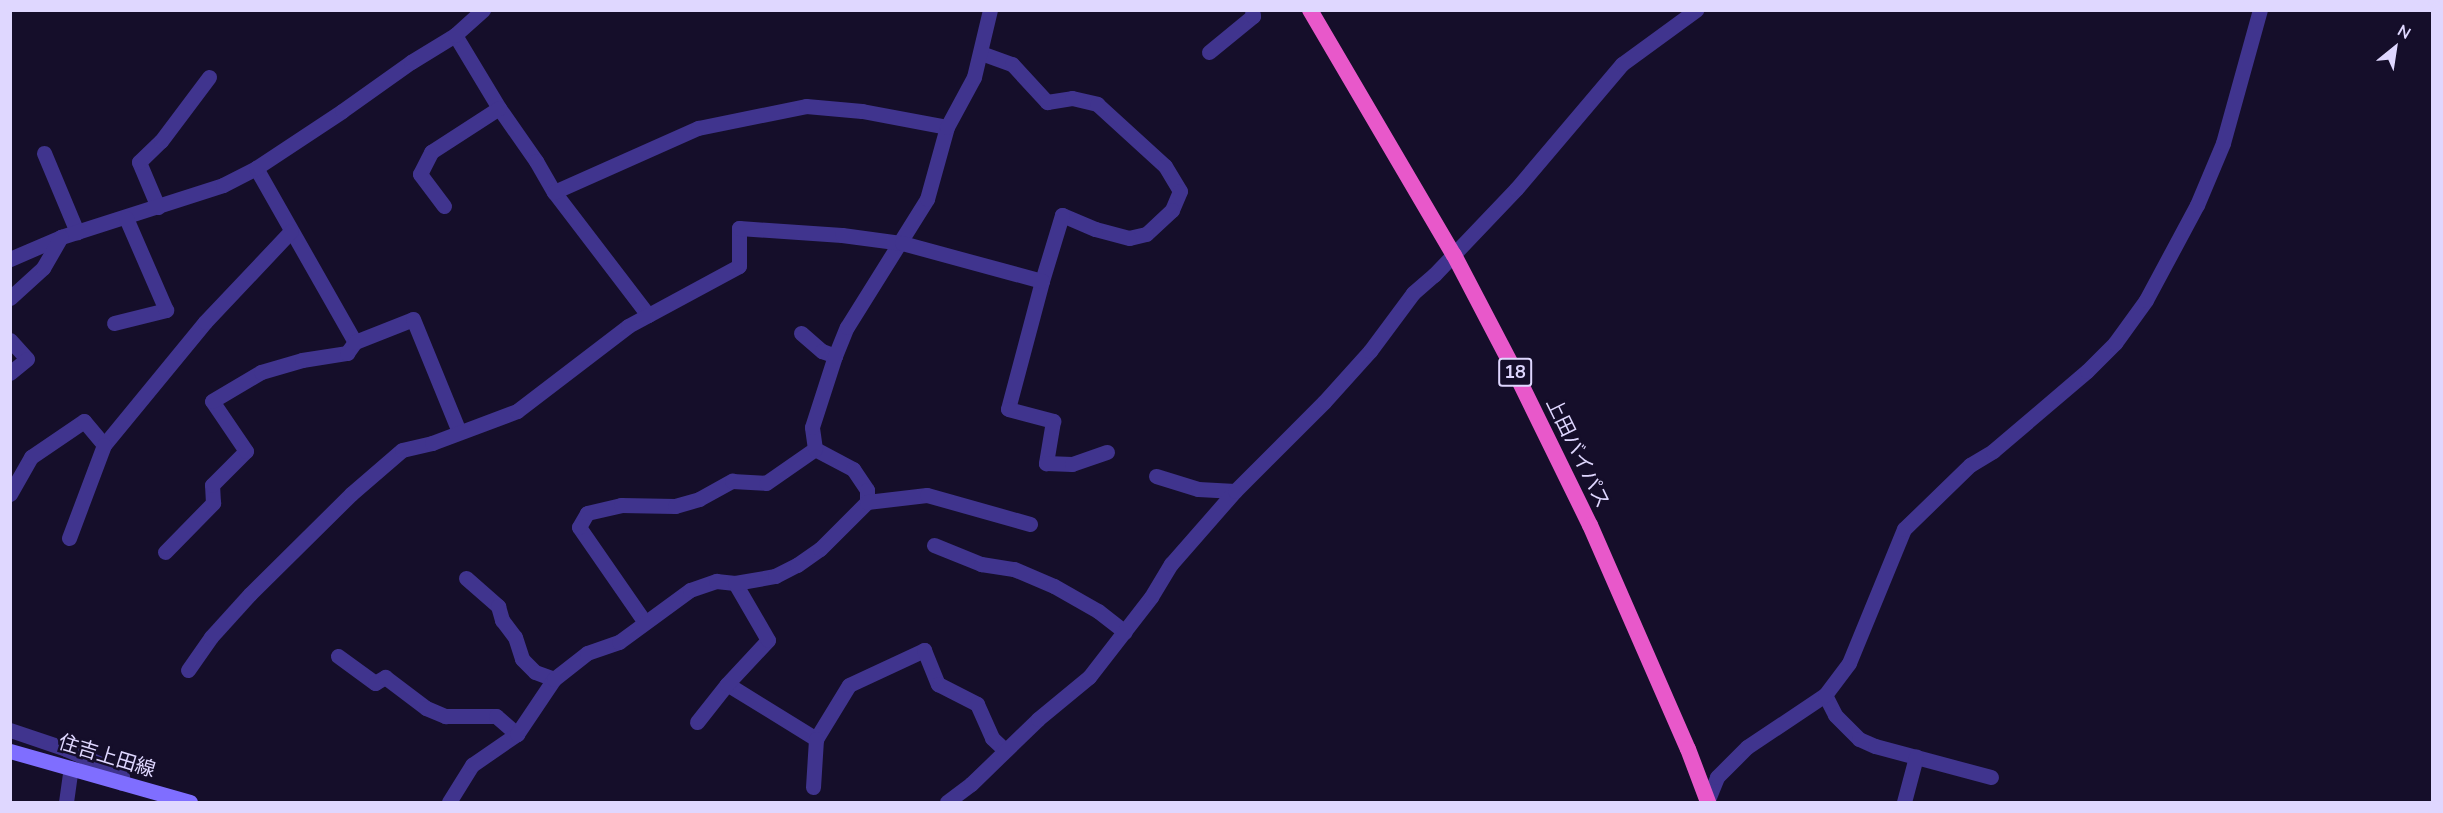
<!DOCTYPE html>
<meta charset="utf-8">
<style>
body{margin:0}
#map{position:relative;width:2443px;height:813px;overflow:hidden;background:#150e2a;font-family:"Nunito Sans","Noto Sans JP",sans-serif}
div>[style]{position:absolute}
.minor>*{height:15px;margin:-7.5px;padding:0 7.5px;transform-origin:7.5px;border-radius:7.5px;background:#40348e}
.secondary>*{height:15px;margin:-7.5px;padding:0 7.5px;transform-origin:7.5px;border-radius:7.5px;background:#7f6eff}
.trunk>*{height:16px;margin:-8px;padding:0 8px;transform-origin:8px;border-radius:8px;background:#e858ca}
.trunk-bridge>*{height:16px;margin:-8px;padding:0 8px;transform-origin:8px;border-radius:8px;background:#e858ca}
span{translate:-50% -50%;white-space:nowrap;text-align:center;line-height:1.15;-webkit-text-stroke:5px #150e2a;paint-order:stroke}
.shield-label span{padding:2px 4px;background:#150e2a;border:2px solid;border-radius:4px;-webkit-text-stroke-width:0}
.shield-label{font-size:18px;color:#dfd7ff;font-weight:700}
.street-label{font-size:20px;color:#dfd7ff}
.frame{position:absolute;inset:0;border:12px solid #dfd7ff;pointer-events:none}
.north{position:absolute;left:2365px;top:18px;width:60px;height:60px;-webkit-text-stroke:4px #150e2a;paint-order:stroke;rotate:30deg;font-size:16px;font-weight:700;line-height:24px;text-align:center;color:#dfd7ff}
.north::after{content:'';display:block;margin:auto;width:21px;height:27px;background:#dfd7ff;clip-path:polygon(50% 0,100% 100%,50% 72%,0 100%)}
</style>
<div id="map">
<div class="minor">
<div style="left:455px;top:35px;width:85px;rotate:58.9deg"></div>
<div style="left:499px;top:108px;width:65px;rotate:55.1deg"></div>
<div style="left:536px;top:161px;width:36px;rotate:60deg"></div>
<div style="left:554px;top:192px;width:155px;rotate:52.6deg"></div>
<div style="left:1209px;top:52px;width:57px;rotate:-39.3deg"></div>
<div style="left:1253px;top:16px;width:6px;rotate:-99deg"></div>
<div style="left:981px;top:53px;width:33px;rotate:20deg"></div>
<div style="left:1012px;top:64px;width:52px;rotate:47.4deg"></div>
<div style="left:1047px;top:102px;width:25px;rotate:-9deg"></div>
<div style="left:1072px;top:98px;width:26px;rotate:13deg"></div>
<div style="left:1097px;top:104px;width:92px;rotate:42.4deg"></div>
<div style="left:1165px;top:166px;width:29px;rotate:59deg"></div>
<div style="left:1180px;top:191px;width:21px;rotate:113deg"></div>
<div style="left:1172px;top:210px;width:35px;rotate:137deg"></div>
<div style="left:1146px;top:234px;width:17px;rotate:167deg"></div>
<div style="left:1129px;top:238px;width:35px;rotate:-165deg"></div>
<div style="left:1095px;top:229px;width:36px;rotate:-157deg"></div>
<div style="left:1062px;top:215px;width:69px;rotate:106.9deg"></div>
<div style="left:1042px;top:281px;width:132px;rotate:104.9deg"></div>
<div style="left:1008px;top:409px;width:47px;rotate:14.9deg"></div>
<div style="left:1053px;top:421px;width:43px;rotate:99.5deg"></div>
<div style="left:1046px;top:463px;width:26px;rotate:2deg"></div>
<div style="left:1072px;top:464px;width:37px;rotate:-19deg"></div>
<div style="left:44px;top:153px;width:86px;rotate:67.3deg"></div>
<div style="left:256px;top:168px;width:200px;rotate:60.4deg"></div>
<div style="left:554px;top:192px;width:158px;rotate:-24deg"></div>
<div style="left:698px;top:128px;width:110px;rotate:-11.5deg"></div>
<div style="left:806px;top:106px;width:56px;rotate:5.1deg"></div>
<div style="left:862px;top:111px;width:86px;rotate:10.7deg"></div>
<div style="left:444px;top:206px;width:40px;rotate:-127deg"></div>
<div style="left:420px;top:174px;width:25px;rotate:-63deg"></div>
<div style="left:431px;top:152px;width:81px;rotate:-32.9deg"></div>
<div style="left:158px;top:207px;width:49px;rotate:-112.9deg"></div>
<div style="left:139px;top:162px;width:30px;rotate:-44deg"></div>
<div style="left:161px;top:141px;width:80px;rotate:-53.1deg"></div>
<div style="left:10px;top:259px;width:56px;rotate:-23.3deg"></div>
<div style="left:61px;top:237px;width:170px;rotate:-17.8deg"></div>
<div style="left:223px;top:185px;width:37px;rotate:-27deg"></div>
<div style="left:256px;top:168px;width:103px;rotate:-33.5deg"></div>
<div style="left:342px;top:111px;width:85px;rotate:-35.4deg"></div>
<div style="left:411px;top:62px;width:52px;rotate:-31.5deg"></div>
<div style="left:455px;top:35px;width:38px;rotate:-42deg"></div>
<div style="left:10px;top:298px;width:45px;rotate:-42.3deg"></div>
<div style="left:43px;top:268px;width:36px;rotate:-60deg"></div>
<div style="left:114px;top:323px;width:54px;rotate:-14deg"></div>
<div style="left:166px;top:310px;width:100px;rotate:-113.5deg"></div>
<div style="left:801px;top:333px;width:28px;rotate:41deg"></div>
<div style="left:822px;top:351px;width:14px;rotate:21deg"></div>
<div style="left:10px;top:340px;width:25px;rotate:48deg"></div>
<div style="left:27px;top:359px;width:22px;rotate:141deg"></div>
<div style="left:815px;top:449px;width:43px;rotate:27.8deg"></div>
<div style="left:853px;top:469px;width:25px;rotate:56deg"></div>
<div style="left:867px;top:490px;width:12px;rotate:90deg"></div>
<div style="left:1156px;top:476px;width:44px;rotate:17.2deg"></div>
<div style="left:1198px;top:489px;width:37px;rotate:3deg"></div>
<div style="left:10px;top:494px;width:43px;rotate:-60.4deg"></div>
<div style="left:31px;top:457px;width:64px;rotate:-34.2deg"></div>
<div style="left:84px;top:421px;width:31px;rotate:50deg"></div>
<div style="left:104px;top:445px;width:159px;rotate:-50.6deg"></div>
<div style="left:205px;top:322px;width:125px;rotate:-46.6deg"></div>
<div style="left:69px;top:538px;width:99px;rotate:-69.4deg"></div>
<div style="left:934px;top:545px;width:51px;rotate:22deg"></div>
<div style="left:981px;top:564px;width:33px;rotate:9deg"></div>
<div style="left:1014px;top:569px;width:43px;rotate:23deg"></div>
<div style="left:1054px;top:586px;width:51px;rotate:29.6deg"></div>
<div style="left:1098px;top:611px;width:34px;rotate:38deg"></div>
<div style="left:165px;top:552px;width:69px;rotate:-45.6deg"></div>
<div style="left:213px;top:503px;width:18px;rotate:-93deg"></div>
<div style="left:212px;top:485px;width:48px;rotate:-45deg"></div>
<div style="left:246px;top:451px;width:60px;rotate:-124.2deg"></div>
<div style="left:212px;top:401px;width:57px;rotate:-30.6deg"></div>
<div style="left:261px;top:372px;width:43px;rotate:-16.3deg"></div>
<div style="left:302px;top:360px;width:46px;rotate:-8.8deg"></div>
<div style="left:347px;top:353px;width:14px;rotate:-54deg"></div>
<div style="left:355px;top:342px;width:62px;rotate:-21.6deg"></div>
<div style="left:413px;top:319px;width:122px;rotate:67.8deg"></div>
<div style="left:466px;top:578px;width:43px;rotate:41.2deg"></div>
<div style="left:498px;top:606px;width:15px;rotate:74deg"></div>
<div style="left:502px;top:620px;width:21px;rotate:53deg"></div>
<div style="left:515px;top:637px;width:23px;rotate:72deg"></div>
<div style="left:522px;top:659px;width:18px;rotate:45deg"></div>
<div style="left:535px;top:672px;width:20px;rotate:20deg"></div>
<div style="left:644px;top:621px;width:114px;rotate:-124.7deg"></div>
<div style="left:579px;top:527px;width:16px;rotate:-60deg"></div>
<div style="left:587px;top:513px;width:35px;rotate:-13deg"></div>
<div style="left:621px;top:505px;width:54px;rotate:1.1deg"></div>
<div style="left:675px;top:506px;width:25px;rotate:-16deg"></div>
<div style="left:699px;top:499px;width:38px;rotate:-29deg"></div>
<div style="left:732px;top:481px;width:34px;rotate:3deg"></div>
<div style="left:766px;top:483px;width:60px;rotate:-34.8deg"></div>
<div style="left:815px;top:449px;width:22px;rotate:-98deg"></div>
<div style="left:812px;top:427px;width:75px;rotate:-72.1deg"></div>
<div style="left:835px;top:356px;width:31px;rotate:-68deg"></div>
<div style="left:847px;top:327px;width:151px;rotate:-58deg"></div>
<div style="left:927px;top:199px;width:75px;rotate:-74.5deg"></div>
<div style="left:947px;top:127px;width:57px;rotate:-61.6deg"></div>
<div style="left:974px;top:77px;width:69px;rotate:-76.6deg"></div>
<div style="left:338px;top:656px;width:46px;rotate:36.1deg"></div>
<div style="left:375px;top:683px;width:12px;rotate:-31deg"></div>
<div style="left:385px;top:677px;width:51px;rotate:37.1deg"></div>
<div style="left:426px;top:708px;width:21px;rotate:23deg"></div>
<div style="left:445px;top:716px;width:51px"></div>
<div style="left:496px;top:716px;width:28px;rotate:41deg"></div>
<div style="left:188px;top:670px;width:40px;rotate:-55.1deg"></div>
<div style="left:211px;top:637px;width:58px;rotate:-47.8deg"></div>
<div style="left:250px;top:594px;width:142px;rotate:-44.7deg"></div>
<div style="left:351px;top:494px;width:67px;rotate:-40.8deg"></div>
<div style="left:402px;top:450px;width:31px;rotate:-13deg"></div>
<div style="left:432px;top:443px;width:91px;rotate:-20.6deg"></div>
<div style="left:517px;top:411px;width:140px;rotate:-37.4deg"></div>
<div style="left:628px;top:326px;width:126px;rotate:-28.4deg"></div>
<div style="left:739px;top:266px;width:38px;rotate:-90deg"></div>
<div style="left:739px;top:228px;width:103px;rotate:3.9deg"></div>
<div style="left:842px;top:235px;width:61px;rotate:7.6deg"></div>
<div style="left:902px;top:243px;width:145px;rotate:15.2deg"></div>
<div style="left:727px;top:684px;width:105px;rotate:31.7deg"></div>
<div style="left:816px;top:739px;width:63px;rotate:-58.6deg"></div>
<div style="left:849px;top:685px;width:83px;rotate:-25deg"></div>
<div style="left:924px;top:650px;width:37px;rotate:68deg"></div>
<div style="left:938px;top:684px;width:44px;rotate:27.1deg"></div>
<div style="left:977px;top:704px;width:37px;rotate:66deg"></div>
<div style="left:992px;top:738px;width:16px;rotate:43deg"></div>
<div style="left:1825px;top:695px;width:22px;rotate:63deg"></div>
<div style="left:1835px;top:715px;width:34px;rotate:45deg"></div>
<div style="left:1859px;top:739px;width:17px;rotate:24deg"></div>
<div style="left:1875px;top:746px;width:120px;rotate:15deg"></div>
<div style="left:697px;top:722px;width:48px;rotate:-51.7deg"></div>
<div style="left:727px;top:684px;width:60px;rotate:-47deg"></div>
<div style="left:768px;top:640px;width:66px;rotate:-120.1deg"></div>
<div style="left:10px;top:730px;width:59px;rotate:18.7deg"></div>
<div style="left:66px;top:749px;width:50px;rotate:23.5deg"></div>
<div style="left:112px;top:769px;width:13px;rotate:39deg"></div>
<div style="left:122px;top:777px;width:6px;rotate:90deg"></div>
<div style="left:813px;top:787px;width:48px;rotate:-86.4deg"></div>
<div style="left:66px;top:802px;width:34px;rotate:-82deg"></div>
<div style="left:449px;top:802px;width:44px;rotate:-58.1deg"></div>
<div style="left:472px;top:765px;width:55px;rotate:-34.6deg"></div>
<div style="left:517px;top:734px;width:66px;rotate:-56.1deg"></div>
<div style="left:554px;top:679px;width:42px;rotate:-38.2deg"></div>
<div style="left:587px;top:653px;width:34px;rotate:-19deg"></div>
<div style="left:619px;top:642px;width:88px;rotate:-36.2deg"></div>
<div style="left:690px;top:590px;width:28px;rotate:-19deg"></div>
<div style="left:716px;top:581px;width:19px;rotate:6deg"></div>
<div style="left:735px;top:583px;width:41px;rotate:-9.9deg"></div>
<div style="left:775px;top:576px;width:25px;rotate:-27deg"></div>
<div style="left:797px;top:565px;width:28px;rotate:-35deg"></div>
<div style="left:820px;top:549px;width:66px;rotate:-45deg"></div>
<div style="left:867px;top:502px;width:60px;rotate:-6.7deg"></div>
<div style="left:927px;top:495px;width:107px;rotate:15.7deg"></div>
<div style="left:947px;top:802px;width:30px;rotate:-37deg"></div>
<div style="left:971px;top:784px;width:93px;rotate:-44.1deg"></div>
<div style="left:1038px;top:719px;width:66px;rotate:-39.5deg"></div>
<div style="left:1089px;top:677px;width:101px;rotate:-52.2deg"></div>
<div style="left:1151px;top:597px;width:39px;rotate:-59deg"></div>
<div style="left:1171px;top:564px;width:97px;rotate:-48.8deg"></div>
<div style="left:1235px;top:491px;width:126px;rotate:-45deg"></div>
<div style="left:1324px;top:402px;width:69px;rotate:-48deg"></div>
<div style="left:1370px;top:351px;width:72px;rotate:-53.4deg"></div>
<div style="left:1413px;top:293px;width:28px;rotate:-41deg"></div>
<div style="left:1434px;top:275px;width:119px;rotate:-46.4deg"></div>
<div style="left:1516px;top:189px;width:164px;rotate:-49.7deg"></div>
<div style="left:1622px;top:64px;width:92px;rotate:-36.1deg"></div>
<div style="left:1707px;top:802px;width:27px;rotate:-68deg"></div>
<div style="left:1717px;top:777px;width:42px;rotate:-45deg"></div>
<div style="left:1747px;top:747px;width:94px;rotate:-33.7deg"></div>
<div style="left:1825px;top:695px;width:40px;rotate:-53deg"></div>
<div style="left:1849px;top:663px;width:145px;rotate:-67.7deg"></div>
<div style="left:1904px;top:529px;width:92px;rotate:-44.1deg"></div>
<div style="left:1970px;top:465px;width:27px;rotate:-31deg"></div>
<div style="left:1993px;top:451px;width:123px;rotate:-40.4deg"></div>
<div style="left:2087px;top:371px;width:40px;rotate:-45deg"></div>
<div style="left:2115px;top:343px;width:53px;rotate:-54.2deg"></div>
<div style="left:2146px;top:300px;width:108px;rotate:-61.8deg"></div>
<div style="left:2197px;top:205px;width:67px;rotate:-67.2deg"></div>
<div style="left:2223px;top:143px;width:138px;rotate:-74.5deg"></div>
<div style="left:1904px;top:802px;width:47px;rotate:-75.1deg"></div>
</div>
<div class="secondary">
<div style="left:10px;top:751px;width:187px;rotate:15.8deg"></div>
</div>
<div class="trunk">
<div style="left:1310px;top:10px;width:284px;rotate:59.6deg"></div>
<div style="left:1454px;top:255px;width:127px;rotate:62.4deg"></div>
<div style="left:1513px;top:368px;width:175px;rotate:63.9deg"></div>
<div style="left:1590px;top:525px;width:244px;rotate:66.4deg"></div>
</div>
<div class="trunk-bridge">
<div style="left:1688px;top:749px;width:57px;rotate:69.3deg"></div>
</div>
<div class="shield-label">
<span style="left:1515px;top:372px">18</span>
</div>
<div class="street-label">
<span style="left:1578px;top:453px;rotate:64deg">上田バイパス</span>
<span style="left:107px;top:756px;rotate:17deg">住吉上田線</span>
</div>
<div class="frame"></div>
<div class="north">N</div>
</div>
